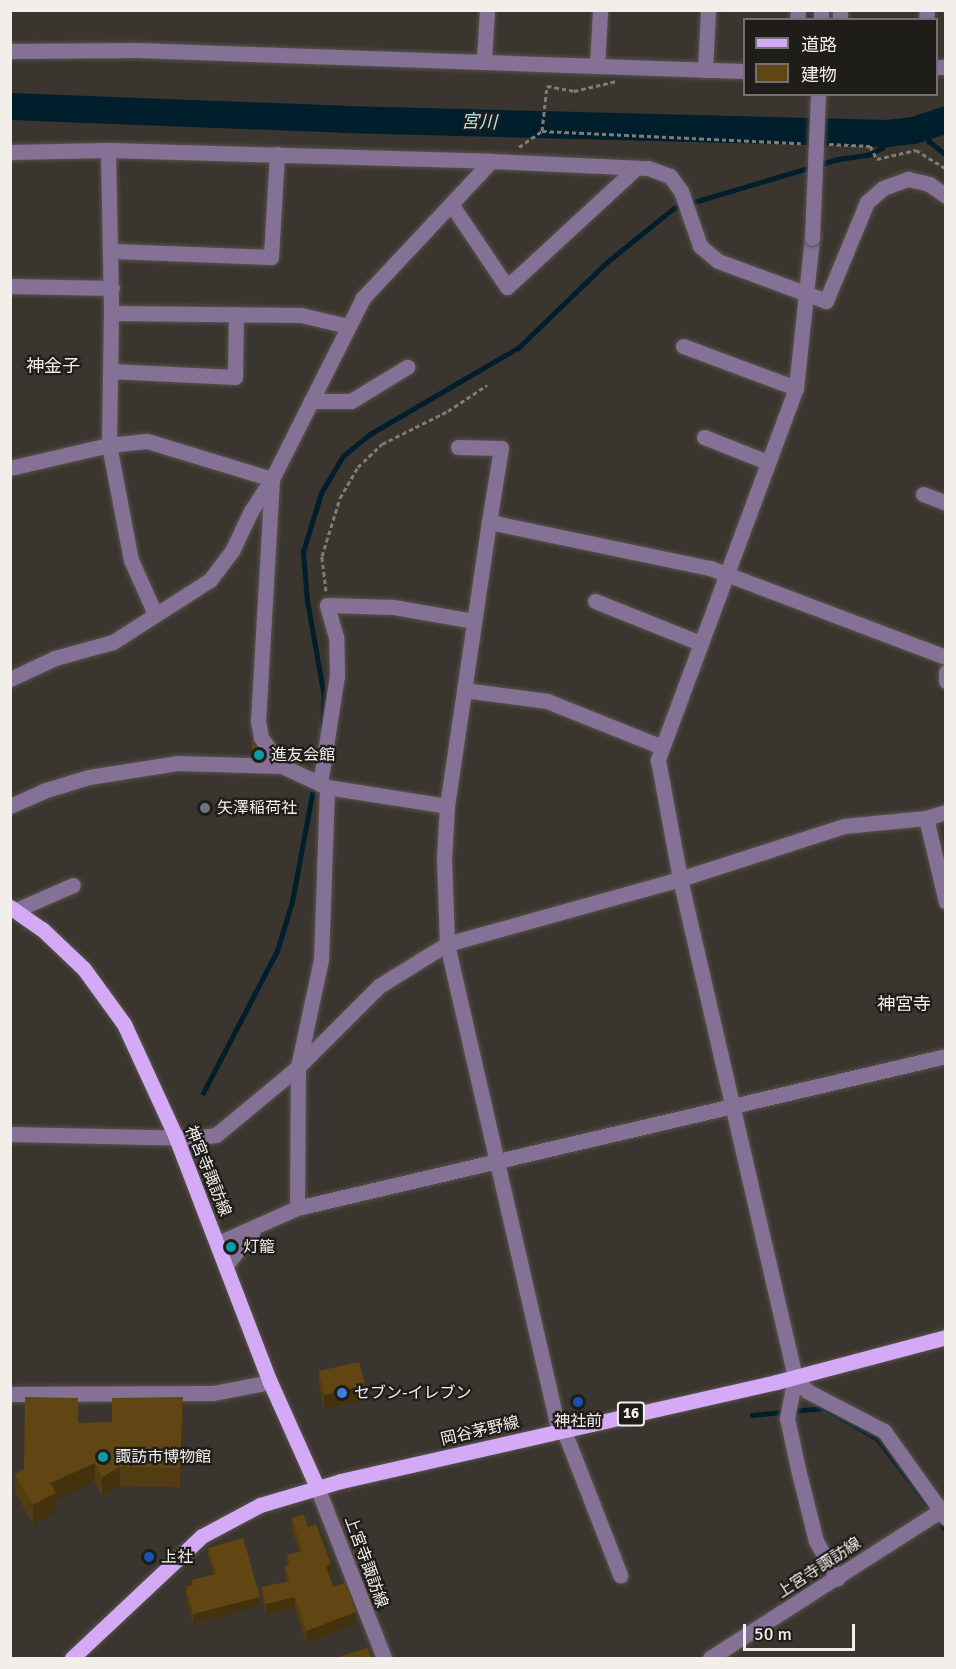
<!DOCTYPE html>
<meta charset="utf-8">
<style>
body{margin:0}
#map{position:relative;width:956px;height:1669px;overflow:hidden;background:#3a352e;font-family:Signika,"Noto Sans JP",sans-serif}
div>[style]{position:absolute}
.stream>*{height:4.5px;margin:-2.25px;padding:0 2.25px;transform-origin:2.25px;border-radius:2.25px;background:#001e2b}
.river>*{height:27px;margin:-13.5px;padding:0 13.5px;transform-origin:13.5px;border-radius:13.5px;background:#001e2b}
.path>*{height:3px;margin-top:-1.5px;transform-origin:0;background:repeating-linear-gradient(90deg,#7f7b75 0 4.5px,transparent 0 7.5px)}
.roads{filter:drop-shadow(0 0 2px #57534c) drop-shadow(0 0 2px #57534c)}
.minor>*{height:15px;margin:-7.5px;padding:0 7.5px;transform-origin:7.5px;border-radius:7.5px;background:#857196}
.major>*{height:15px;margin:-7.5px;padding:0 7.5px;transform-origin:7.5px;border-radius:7.5px;background:#d4a9f5}
.bridges{filter:drop-shadow(0 0 2px #57534c) drop-shadow(0 0 2px #57534c)}
.minor-bridge>*{height:15px;margin:-7.5px;padding:0 7.5px;transform-origin:7.5px;border-radius:7.5px;background:#857196}
.wall>*{inset:0;background:#533c11}
.shaded-wall>*{inset:0;background:#44310e}
.building>*{inset:0;background:#614614}
.dots>*{width:16px;height:16px;translate:-50% -50%;box-sizing:border-box;border:3px solid #1f1d1a;border-radius:50%}
span{translate:-50% -50%;white-space:nowrap;text-align:center;line-height:1.15;-webkit-text-stroke:4.5px #1f1d1a;paint-order:stroke}
.shield-label span{padding:2px 4px;background:#1f1d1a;border:2px solid;border-radius:4px;-webkit-text-stroke-width:0}
.shield-label{font-size:15px;color:#f2efeb;font-weight:700}
.poi-label{font-size:16px;color:#f2efeb}
.left{translate:0 -50%;text-align:left}
.street-label{font-size:16px;color:#f2efeb}
.water-label{font-size:18px;color:#aee1fa;font-style:italic}
.neighbourhood-label{font-size:18px;color:#f2efeb}
.frame{position:absolute;inset:0;border:12px solid #f2efeb;pointer-events:none}
.legend{position:absolute;left:743px;top:18px;width:195px;height:78px;box-sizing:border-box;background:#1f1d1a;border:2px solid #73716e;margin:0;padding:8px 10px;list-style:none;font-size:18px;color:#f2efeb}
.legend li{display:flex;align-items:center;gap:12px;height:30px}
.legend b{width:30px;border:2px solid #73716e}
.scale{position:absolute;left:743px;top:1624px;width:112px;height:27px;box-sizing:border-box;border:3px solid #f2efeb;border-top:0;padding-left:8px;font-size:18px;line-height:21px;white-space:nowrap;color:#f2efeb;-webkit-text-stroke:4px #1f1d1a;paint-order:stroke}
</style>
<div id="map">
<div class="stream">
<div style="left:925px;top:126px;width:16px;rotate:75deg"></div>
<div style="left:929px;top:141px;width:22px;rotate:39deg"></div>
<div style="left:322px;top:723px;width:26px;rotate:-86deg"></div>
<div style="left:324px;top:697px;width:97px;rotate:-100deg"></div>
<div style="left:307px;top:601px;width:49px;rotate:-94.7deg"></div>
<div style="left:303px;top:552px;width:62px;rotate:-73deg"></div>
<div style="left:321px;top:493px;width:43px;rotate:-59.3deg"></div>
<div style="left:343px;top:456px;width:35px;rotate:-39deg"></div>
<div style="left:370px;top:434px;width:171px;rotate:-30.2deg"></div>
<div style="left:518px;top:348px;width:124px;rotate:-44deg"></div>
<div style="left:607px;top:262px;width:86px;rotate:-38.9deg"></div>
<div style="left:674px;top:208px;width:171px;rotate:-16.6deg"></div>
<div style="left:838px;top:159px;width:30px;rotate:-8deg"></div>
<div style="left:868px;top:155px;width:16px;rotate:-27deg"></div>
<div style="left:882px;top:148px;width:16px;rotate:-75deg"></div>
<div style="left:203px;top:1093px;width:160px;rotate:-62.5deg"></div>
<div style="left:277px;top:951px;width:51px;rotate:-73deg"></div>
<div style="left:292px;top:902px;width:110px;rotate:-79.5deg"></div>
<div style="left:752px;top:1415px;width:72px;rotate:-5.6deg"></div>
<div style="left:824px;top:1408px;width:62px;rotate:29.9deg"></div>
<div style="left:878px;top:1439px;width:81px;rotate:53deg"></div>
<div style="left:941px;top:1524px;width:8px;rotate:50deg"></div>
</div>
<div class="river">
<div style="left:10px;top:106px;width:334px;rotate:2.2deg"></div>
<div style="left:344px;top:119px;width:542px;rotate:1.48deg"></div>
<div style="left:886px;top:133px;width:27px;rotate:-6deg"></div>
<div style="left:913px;top:130px;width:35px;rotate:-18deg"></div>
</div>
<div class="path">
<div style="left:542px;top:131px;width:45px;rotate:-83.7deg"></div>
<div style="left:547px;top:86px;width:27px;rotate:10deg"></div>
<div style="left:574px;top:91px;width:44px;rotate:-13.1deg"></div>
<div style="left:829px;top:144px;width:41px;rotate:2.8deg"></div>
<div style="left:870px;top:146px;width:15px;rotate:62deg"></div>
<div style="left:877px;top:159px;width:40px;rotate:-13deg"></div>
<div style="left:916px;top:150px;width:36px;rotate:32deg"></div>
<div style="left:519px;top:147px;width:28px;rotate:-35deg"></div>
<div style="left:542px;top:131px;width:259px;rotate:2.7deg"></div>
<div style="left:326px;top:591px;width:35px;rotate:-97deg"></div>
<div style="left:322px;top:556px;width:61px;rotate:-72.8deg"></div>
<div style="left:340px;top:498px;width:36px;rotate:-60deg"></div>
<div style="left:358px;top:467px;width:33px;rotate:-44deg"></div>
<div style="left:382px;top:444px;width:74px;rotate:-26.6deg"></div>
<div style="left:448px;top:411px;width:47px;rotate:-33.7deg"></div>
</div>
<div class="roads">
<div class="minor">
<div style="left:797px;top:20px;width:10px;rotate:-84deg"></div>
<div style="left:821px;top:20px;width:10px;rotate:-90deg"></div>
<div style="left:840px;top:20px;width:10px;rotate:-90deg"></div>
<div style="left:926px;top:20px;width:10px;rotate:-84deg"></div>
<div style="left:10px;top:51px;width:126px;rotate:-0.5deg"></div>
<div style="left:136px;top:50px;width:608px;rotate:1.98deg"></div>
<div style="left:484px;top:60px;width:50px;rotate:-86.6deg"></div>
<div style="left:597px;top:66px;width:56px;rotate:-86.9deg"></div>
<div style="left:936px;top:67px;width:10px"></div>
<div style="left:705px;top:70px;width:60px;rotate:-87.1deg"></div>
<div style="left:108px;top:150px;width:163px;rotate:88.9deg"></div>
<div style="left:111px;top:313px;width:190px;rotate:0.6deg"></div>
<div style="left:301px;top:315px;width:48px;rotate:13.2deg"></div>
<div style="left:10px;top:152px;width:98px;rotate:-1.2deg"></div>
<div style="left:108px;top:150px;width:383px;rotate:1.6deg"></div>
<div style="left:451px;top:204px;width:100px;rotate:56deg"></div>
<div style="left:507px;top:287px;width:176px;rotate:-42.7deg"></div>
<div style="left:812px;top:238px;width:151px;rotate:96.1deg"></div>
<div style="left:796px;top:388px;width:397px;rotate:110.4deg"></div>
<div style="left:658px;top:760px;width:121px;rotate:79.5deg"></div>
<div style="left:680px;top:879px;width:511px;rotate:77deg"></div>
<div style="left:795px;top:1377px;width:42px;rotate:101deg"></div>
<div style="left:787px;top:1418px;width:52px;rotate:77.8deg"></div>
<div style="left:798px;top:1469px;width:74px;rotate:76deg"></div>
<div style="left:816px;top:1541px;width:43px;rotate:60.4deg"></div>
<div style="left:113px;top:251px;width:158px;rotate:2.2deg"></div>
<div style="left:271px;top:257px;width:103px;rotate:-86.7deg"></div>
<div style="left:10px;top:286px;width:102px;rotate:1.1deg"></div>
<div style="left:111px;top:313px;width:132px;rotate:90.9deg"></div>
<div style="left:109px;top:445px;width:38px;rotate:-6deg"></div>
<div style="left:147px;top:441px;width:131px;rotate:16.9deg"></div>
<div style="left:683px;top:346px;width:121px;rotate:20.4deg"></div>
<div style="left:110px;top:371px;width:125px;rotate:2.7deg"></div>
<div style="left:235px;top:377px;width:63px;rotate:-89.1deg"></div>
<div style="left:311px;top:401px;width:40px"></div>
<div style="left:351px;top:401px;width:66px;rotate:-31.3deg"></div>
<div style="left:704px;top:437px;width:68px;rotate:21.6deg"></div>
<div style="left:458px;top:447px;width:43px;rotate:1.3deg"></div>
<div style="left:501px;top:448px;width:75px;rotate:99.2deg"></div>
<div style="left:10px;top:468px;width:102px;rotate:-13.1deg"></div>
<div style="left:109px;top:445px;width:117px;rotate:79.2deg"></div>
<div style="left:131px;top:560px;width:59px;rotate:66deg"></div>
<div style="left:272px;top:479px;width:242px;rotate:93.3deg"></div>
<div style="left:258px;top:721px;width:17px;rotate:80deg"></div>
<div style="left:261px;top:738px;width:35px;rotate:53deg"></div>
<div style="left:923px;top:494px;width:25px;rotate:21deg"></div>
<div style="left:595px;top:601px;width:113px;rotate:21.8deg"></div>
<div style="left:946px;top:672px;width:9px;rotate:90deg"></div>
<div style="left:10px;top:679px;width:50px;rotate:-25deg"></div>
<div style="left:55px;top:658px;width:60px;rotate:-15.4deg"></div>
<div style="left:113px;top:642px;width:115px;rotate:-32.6deg"></div>
<div style="left:210px;top:580px;width:36px;rotate:-53deg"></div>
<div style="left:232px;top:551px;width:44px;rotate:-64.6deg"></div>
<div style="left:251px;top:511px;width:38px;rotate:-57deg"></div>
<div style="left:272px;top:479px;width:203px;rotate:-63.3deg"></div>
<div style="left:363px;top:298px;width:187px;rotate:-46.9deg"></div>
<div style="left:491px;top:161px;width:157px;rotate:2.6deg"></div>
<div style="left:648px;top:168px;width:23px;rotate:20deg"></div>
<div style="left:670px;top:176px;width:19px;rotate:54deg"></div>
<div style="left:681px;top:191px;width:58px;rotate:70.9deg"></div>
<div style="left:700px;top:246px;width:23px;rotate:40deg"></div>
<div style="left:718px;top:261px;width:115px;rotate:20.3deg"></div>
<div style="left:826px;top:301px;width:107px;rotate:-67.5deg"></div>
<div style="left:867px;top:202px;width:21px;rotate:-41deg"></div>
<div style="left:883px;top:188px;width:27px;rotate:-20deg"></div>
<div style="left:908px;top:179px;width:22px;rotate:13deg"></div>
<div style="left:929px;top:184px;width:21px;rotate:35deg"></div>
<div style="left:464px;top:690px;width:84px;rotate:7.5deg"></div>
<div style="left:547px;top:701px;width:124px;rotate:21.8deg"></div>
<div style="left:320px;top:784px;width:109px;rotate:-81.1deg"></div>
<div style="left:337px;top:676px;width:39px;rotate:-91deg"></div>
<div style="left:336px;top:637px;width:33px;rotate:-106deg"></div>
<div style="left:327px;top:605px;width:66px;rotate:1.7deg"></div>
<div style="left:393px;top:607px;width:81px;rotate:9.9deg"></div>
<div style="left:10px;top:806px;width:36px;rotate:-24deg"></div>
<div style="left:43px;top:791px;width:48px;rotate:-16.9deg"></div>
<div style="left:89px;top:777px;width:89px;rotate:-9deg"></div>
<div style="left:177px;top:763px;width:105px;rotate:1.6deg"></div>
<div style="left:282px;top:766px;width:50px;rotate:25deg"></div>
<div style="left:327px;top:787px;width:121px;rotate:9deg"></div>
<div style="left:926px;top:818px;width:86px;rotate:76.6deg"></div>
<div style="left:16px;top:910px;width:62px;rotate:-23.7deg"></div>
<div style="left:10px;top:1134px;width:186px;rotate:1.2deg"></div>
<div style="left:196px;top:1138px;width:20px;rotate:-9deg"></div>
<div style="left:216px;top:1135px;width:107px;rotate:-39.7deg"></div>
<div style="left:298px;top:1067px;width:115px;rotate:-45deg"></div>
<div style="left:379px;top:986px;width:80px;rotate:-31.7deg"></div>
<div style="left:447px;top:944px;width:242px;rotate:-15.6deg"></div>
<div style="left:680px;top:879px;width:172px;rotate:-17.9deg"></div>
<div style="left:844px;top:826px;width:82px;rotate:-5.6deg"></div>
<div style="left:926px;top:818px;width:21px;rotate:-17deg"></div>
<div style="left:297px;top:1208px;width:141px;rotate:-89.6deg"></div>
<div style="left:298px;top:1067px;width:109px;rotate:-77.9deg"></div>
<div style="left:321px;top:960px;width:173px;rotate:-88deg"></div>
<div style="left:218px;top:1243px;width:86px;rotate:-23.9deg"></div>
<div style="left:297px;top:1208px;width:667px;rotate:-13.18deg"></div>
<div style="left:226px;top:1265px;width:43px;rotate:-51.5deg"></div>
<div style="left:795px;top:1377px;width:18px;rotate:49deg"></div>
<div style="left:807px;top:1391px;width:87px;rotate:27.5deg"></div>
<div style="left:884px;top:1431px;width:107px;rotate:54.5deg"></div>
<div style="left:10px;top:1394px;width:203px;rotate:-0.3deg"></div>
<div style="left:213px;top:1393px;width:58px;rotate:-10.9deg"></div>
<div style="left:564px;top:1431px;width:155px;rotate:68.7deg"></div>
<div style="left:559px;top:1432px;width:501px;rotate:-102.93deg"></div>
<div style="left:447px;top:944px;width:85px;rotate:-92deg"></div>
<div style="left:444px;top:859px;width:53px;rotate:-86.8deg"></div>
<div style="left:447px;top:806px;width:287px;rotate:-81.6deg"></div>
<div style="left:489px;top:522px;width:226px;rotate:11.8deg"></div>
<div style="left:710px;top:568px;width:252px;rotate:20.7deg"></div>
<div style="left:317px;top:1487px;width:184px;rotate:68.6deg"></div>
<div style="left:710px;top:1658px;width:280px;rotate:-32.6deg"></div>
</div>
<div class="major">
<div style="left:10px;top:907px;width:39px;rotate:35deg"></div>
<div style="left:42px;top:929px;width:58px;rotate:43.6deg"></div>
<div style="left:84px;top:969px;width:68px;rotate:54deg"></div>
<div style="left:124px;top:1024px;width:122px;rotate:65.3deg"></div>
<div style="left:175px;top:1135px;width:265px;rotate:69deg"></div>
<div style="left:270px;top:1382px;width:115px;rotate:65.9deg"></div>
<div style="left:72px;top:1658px;width:178px;rotate:-43.2deg"></div>
<div style="left:202px;top:1536px;width:66px;rotate:-28.1deg"></div>
<div style="left:260px;top:1505px;width:84px;rotate:-16.5deg"></div>
<div style="left:341px;top:1481px;width:446px;rotate:-12.8deg"></div>
<div style="left:776px;top:1382px;width:176px;rotate:-14.8deg"></div>
</div>
</div>
<div class="bridges">
<div class="minor-bridge">
<div style="left:812px;top:238px;width:144px;rotate:-87.6deg"></div>
</div>
</div>
<div class="wall">
<div style="clip-path:polygon(252px 751px,262px 751px,262px 756px,252px 755px)"></div>
<div style="clip-path:polygon(319px 1371px,365px 1400px,324px 1409px,319px 1386px)"></div>
<div style="clip-path:polygon(183px 1416px,180px 1487px,120px 1486px,102px 1496px,95px 1482px,56px 1500px,56px 1512px,33px 1524px,15px 1493px,15px 1474px,24px 1469px,78px 1423px,112px 1422px)"></div>
<div style="clip-path:polygon(292px 1518px,308px 1527px,331px 1575px,329px 1576px,333px 1587px,356px 1624px,306px 1643px,295px 1608px,266px 1615px,262px 1599px,262px 1587px,287px 1582px,285px 1577px,285px 1566px,287px 1565px,287px 1555px,299px 1552px,292px 1529px)"></div>
<div style="clip-path:polygon(208px 1548px,260px 1606px,193px 1624px,186px 1596px,186px 1587px,192px 1585px,192px 1580px,214px 1575px,208px 1557px)"></div>
</div>
<div class="shaded-wall">
<div style="clip-path:polygon(365px 1385px,365px 1400px,324px 1409px,324px 1395px)"></div>
<div style="clip-path:polygon(183px 1397px,183px 1416px,180px 1487px,180px 1468px)"></div>
<div style="clip-path:polygon(95px 1463px,95px 1482px,56px 1500px,56px 1512px,33px 1524px,33px 1505px,50px 1483px)"></div>
<div style="clip-path:polygon(120px 1467px,120px 1486px,102px 1496px,102px 1477px)"></div>
<div style="clip-path:polygon(331px 1564px,331px 1575px,326px 1577px,326px 1566px)"></div>
<div style="clip-path:polygon(260px 1597px,260px 1606px,193px 1624px,193px 1614px)"></div>
<div style="clip-path:polygon(295px 1597px,295px 1608px,266px 1615px,266px 1604px)"></div>
<div style="clip-path:polygon(356px 1612px,356px 1624px,306px 1643px,306px 1631px)"></div>
</div>
<div class="building">
<div style="clip-path:polygon(252px 743px,262px 751px,252px 751px)"></div>
<div style="clip-path:polygon(359px 1362px,365px 1385px,324px 1395px,319px 1371px)"></div>
<div style="clip-path:polygon(25px 1397px,78px 1398px,78px 1423px,112px 1422px,112px 1398px,183px 1397px,180px 1468px,120px 1467px,102px 1477px,95px 1463px,50px 1483px,56px 1493px,33px 1505px,15px 1474px,24px 1469px)"></div>
<div style="clip-path:polygon(303px 1514px,308px 1527px,316px 1524px,331px 1564px,326px 1566px,333px 1587px,345px 1583px,356px 1612px,306px 1631px,295px 1597px,266px 1604px,262px 1587px,290px 1581px,285px 1566px,290px 1564px,287px 1555px,302px 1551px,292px 1518px)"></div>
<div style="clip-path:polygon(243px 1538px,260px 1597px,193px 1614px,186px 1587px,193px 1585px,192px 1580px,216px 1574px,208px 1548px)"></div>
<div style="clip-path:polygon(367px 1648px,372px 1659px,332px 1659px)"></div>
</div>
<div class="dots">
<div style="left:259px;top:755px;background:#0f9aa8"></div>
<div style="left:205px;top:808px;background:#6b7280"></div>
<div style="left:231px;top:1247px;background:#0f9aa8"></div>
<div style="left:342px;top:1393px;background:#3f7fe0"></div>
<div style="left:578px;top:1402px;background:#1a4fb4"></div>
<div style="left:103px;top:1457px;background:#0f9aa8"></div>
<div style="left:149px;top:1557px;background:#1a4fb4"></div>
</div>
<div class="shield-label">
<span style="left:631px;top:1414px">16</span>
</div>
<div class="poi-label">
<span class="left" style="left:271px;top:755px">進友会館</span>
<span class="left" style="left:217px;top:808px">矢澤稲荷社</span>
<span class="left" style="left:243px;top:1247px">灯籠</span>
<span class="left" style="left:354px;top:1393px">セブン-イレブン</span>
<span style="left:578px;top:1421px">神社前</span>
<span class="left" style="left:115px;top:1457px">諏訪市博物館</span>
<span class="left" style="left:161px;top:1557px">上社</span>
</div>
<div class="street-label">
<span style="left:208px;top:1171px;rotate:68deg">神宮寺諏訪線</span>
<span style="left:480px;top:1431px;rotate:-13deg">岡谷茅野線</span>
<span style="left:366px;top:1562px;rotate:70deg">上宮寺諏訪線</span>
<span style="left:819px;top:1568px;rotate:-33deg">上宮寺諏訪線</span>
</div>
<div class="water-label">
<span style="left:479px;top:122px;rotate:1deg">宮川</span>
</div>
<div class="neighbourhood-label">
<span style="left:53px;top:366px">神金子</span>
<span style="left:904px;top:1004px">神宮寺</span>
</div>
<div class="frame"></div>
<ul class="legend">
<li><b style="height:8px;background:#d4a9f5"></b>道路</li>
<li><b style="height:16px;background:#614614"></b>建物</li>
</ul>
<div class="scale">50 m</div>
</div>
